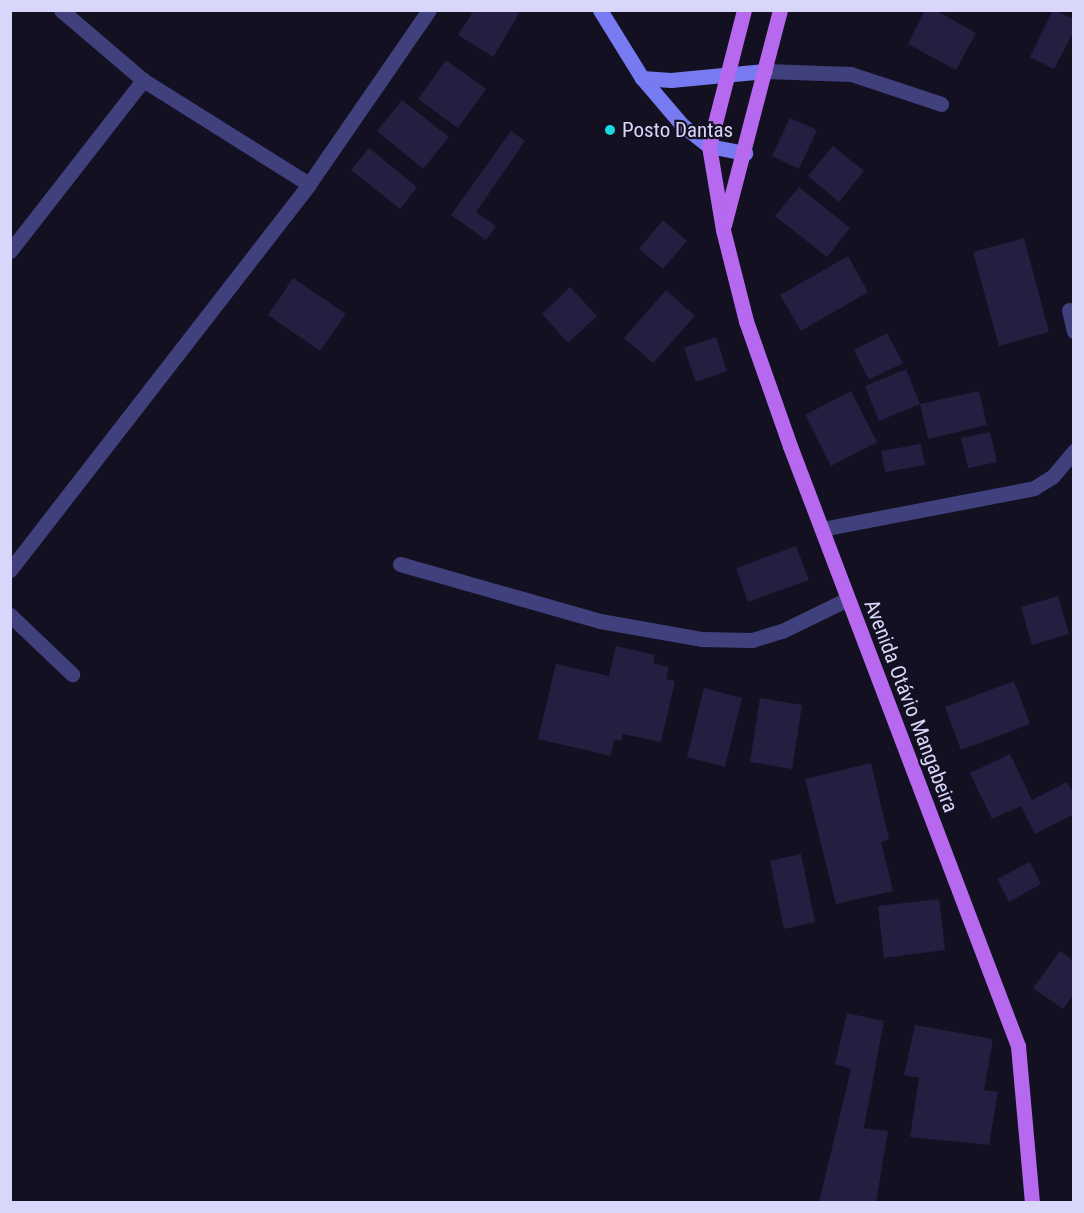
<!DOCTYPE html>
<meta charset="utf-8">
<style>
body{margin:0}
#map{position:relative;width:1084px;height:1213px;overflow:hidden;background:#131022;font-family:"Roboto Condensed",sans-serif}
div>[style]{position:absolute}
.building>*{inset:0;background:#241e41}
.minor>*{height:15px;margin:-7.5px;padding:0 7.5px;transform-origin:7.5px;border-radius:7.5px;background:#40417c}
.secondary>*{height:15px;margin:-7.5px;padding:0 7.5px;transform-origin:7.5px;border-radius:7.5px;background:#777af0}
.primary>*{height:15px;margin:-7.5px;padding:0 7.5px;transform-origin:7.5px;border-radius:7.5px;background:#b669ee}
.dots>*{width:16px;height:16px;translate:-50% -50%;box-sizing:border-box;border:3px solid #131022;border-radius:50%}
span{translate:-50% -50%;white-space:nowrap;text-align:center;line-height:1.15;-webkit-text-stroke:4.5px #131022;paint-order:stroke}
.poi-label{font-size:21px;color:#d8d6fa}
.left{translate:0 -50%;text-align:left}
.street-label{font-size:21px;color:#d8d6fa}
.frame{position:absolute;inset:0;border:12px solid #d8d6fa;pointer-events:none}
</style>
<div id="map">
<div class="building">
<div style="clip-path:polygon(474px 10px,513px 10px,519px 14px,493px 57px,458px 35px)"></div>
<div style="clip-path:polygon(925px 10px,935px 10px,976px 33px,956px 70px,908px 44px)"></div>
<div style="clip-path:polygon(1053px 10px,1074px 19px,1074px 31px,1054px 69px,1030px 57px)"></div>
<div style="clip-path:polygon(446px 60px,486px 89px,458px 128px,418px 99px)"></div>
<div style="clip-path:polygon(402px 100px,449px 137px,423px 169px,377px 131px)"></div>
<div style="clip-path:polygon(790px 118px,817px 130px,799px 169px,772px 156px)"></div>
<div style="clip-path:polygon(511px 131px,525px 141px,476px 212px,496px 226px,486px 240px,451px 215px)"></div>
<div style="clip-path:polygon(833px 146px,864px 171px,839px 202px,808px 176px)"></div>
<div style="clip-path:polygon(369px 148px,417px 187px,400px 209px,351px 170px)"></div>
<div style="clip-path:polygon(799px 187px,850px 228px,827px 257px,775px 216px)"></div>
<div style="clip-path:polygon(663px 220px,687px 241px,663px 269px,639px 249px)"></div>
<div style="clip-path:polygon(1024px 238px,1049px 332px,999px 346px,973px 252px)"></div>
<div style="clip-path:polygon(848px 256px,868px 292px,801px 331px,780px 295px)"></div>
<div style="clip-path:polygon(293px 278px,346px 314px,320px 351px,268px 315px)"></div>
<div style="clip-path:polygon(570px 287px,597px 316px,568px 343px,542px 314px)"></div>
<div style="clip-path:polygon(666px 290px,695px 316px,653px 363px,624px 338px)"></div>
<div style="clip-path:polygon(887px 333px,903px 363px,869px 380px,854px 350px)"></div>
<div style="clip-path:polygon(716px 337px,727px 371px,696px 382px,684px 348px)"></div>
<div style="clip-path:polygon(906px 369px,920px 404px,879px 421px,865px 386px)"></div>
<div style="clip-path:polygon(851px 391px,877px 442px,831px 466px,805px 415px)"></div>
<div style="clip-path:polygon(979px 391px,987px 425px,928px 439px,920px 404px)"></div>
<div style="clip-path:polygon(990px 432px,997px 462px,968px 468px,961px 438px)"></div>
<div style="clip-path:polygon(921px 444px,925px 465px,885px 472px,881px 451px)"></div>
<div style="clip-path:polygon(796px 546px,809px 580px,748px 602px,736px 568px)"></div>
<div style="clip-path:polygon(1058px 596px,1069px 634px,1032px 645px,1021px 607px)"></div>
<div style="clip-path:polygon(616px 646px,655px 655px,653px 663px,669px 667px,666px 679px,675px 681px,661px 742px,623px 734px,621px 741px,614px 740px,611px 756px,538px 739px,556px 664px,609px 676px)"></div>
<div style="clip-path:polygon(1014px 681px,1030px 724px,961px 750px,945px 707px)"></div>
<div style="clip-path:polygon(704px 688px,742px 698px,725px 767px,687px 757px)"></div>
<div style="clip-path:polygon(760px 698px,802px 705px,792px 769px,750px 762px)"></div>
<div style="clip-path:polygon(1010px 754px,1032px 800px,1067px 782px,1074px 795px,1074px 814px,1035px 834px,1021px 806px,992px 819px,970px 773px)"></div>
<div style="clip-path:polygon(871px 763px,889px 839px,881px 842px,893px 891px,836px 904px,805px 779px)"></div>
<div style="clip-path:polygon(801px 854px,815px 922px,784px 929px,770px 861px)"></div>
<div style="clip-path:polygon(1030px 862px,1041px 884px,1009px 902px,997px 879px)"></div>
<div style="clip-path:polygon(939px 899px,945px 950px,884px 958px,878px 906px)"></div>
<div style="clip-path:polygon(1060px 951px,1074px 961px,1074px 994px,1063px 1009px,1033px 988px)"></div>
<div style="clip-path:polygon(847px 1013px,884px 1021px,864px 1128px,888px 1131px,876px 1202px,819px 1202px,851px 1069px,835px 1064px)"></div>
<div style="clip-path:polygon(915px 1025px,993px 1039px,984px 1090px,998px 1092px,989px 1145px,910px 1137px,919px 1078px,904px 1075px)"></div>
</div>
<div class="minor">
<div style="left:61px;top:10px;width:108px;rotate:40.5deg"></div>
<div style="left:143px;top:80px;width:196px;rotate:32.1deg"></div>
<div style="left:765px;top:71px;width:86px;rotate:2deg"></div>
<div style="left:851px;top:74px;width:95px;rotate:18.4deg"></div>
<div style="left:10px;top:251px;width:217px;rotate:-52.1deg"></div>
<div style="left:1069px;top:310px;width:22px;rotate:77deg"></div>
<div style="left:822px;top:529px;width:216px;rotate:-10.9deg"></div>
<div style="left:1034px;top:488px;width:22px;rotate:-32deg"></div>
<div style="left:1053px;top:476px;width:33px;rotate:-50deg"></div>
<div style="left:400px;top:564px;width:208px;rotate:15.9deg"></div>
<div style="left:600px;top:621px;width:104px;rotate:10deg"></div>
<div style="left:702px;top:639px;width:50px;rotate:1.1deg"></div>
<div style="left:752px;top:640px;width:31px;rotate:-17deg"></div>
<div style="left:782px;top:631px;width:73px;rotate:-25.9deg"></div>
<div style="left:10px;top:570px;width:488px;rotate:-52.2deg"></div>
<div style="left:309px;top:184px;width:211px;rotate:-55.4deg"></div>
<div style="left:10px;top:615px;width:86px;rotate:43.6deg"></div>
</div>
<div class="secondary">
<div style="left:600px;top:10px;width:80px;rotate:58.3deg"></div>
<div style="left:642px;top:78px;width:62px;rotate:49.6deg"></div>
<div style="left:682px;top:125px;width:34px;rotate:38deg"></div>
<div style="left:709px;top:146px;width:37px;rotate:11deg"></div>
<div style="left:642px;top:78px;width:29px;rotate:4deg"></div>
<div style="left:671px;top:80px;width:94px;rotate:-5.5deg"></div>
</div>
<div class="primary">
<div style="left:744px;top:10px;width:140px;rotate:104.4deg"></div>
<div style="left:709px;top:146px;width:85px;rotate:80.5deg"></div>
<div style="left:723px;top:230px;width:94px;rotate:75.8deg"></div>
<div style="left:746px;top:321px;width:133px;rotate:70.6deg"></div>
<div style="left:790px;top:446px;width:642px;rotate:69.19deg"></div>
<div style="left:1018px;top:1046px;width:157px;rotate:84.9deg"></div>
<div style="left:724px;top:225px;width:222px;rotate:-75.4deg"></div>
</div>
<div class="dots">
<div style="left:610px;top:130px;background:#19d9e3"></div>
</div>
<div class="poi-label">
<span class="left" style="left:622px;top:130px">Posto Dantas</span>
</div>
<div class="street-label">
<span style="left:911px;top:706px;rotate:69deg">Avenida Otávio Mangabeira</span>
</div>
<div class="frame"></div>
</div>
